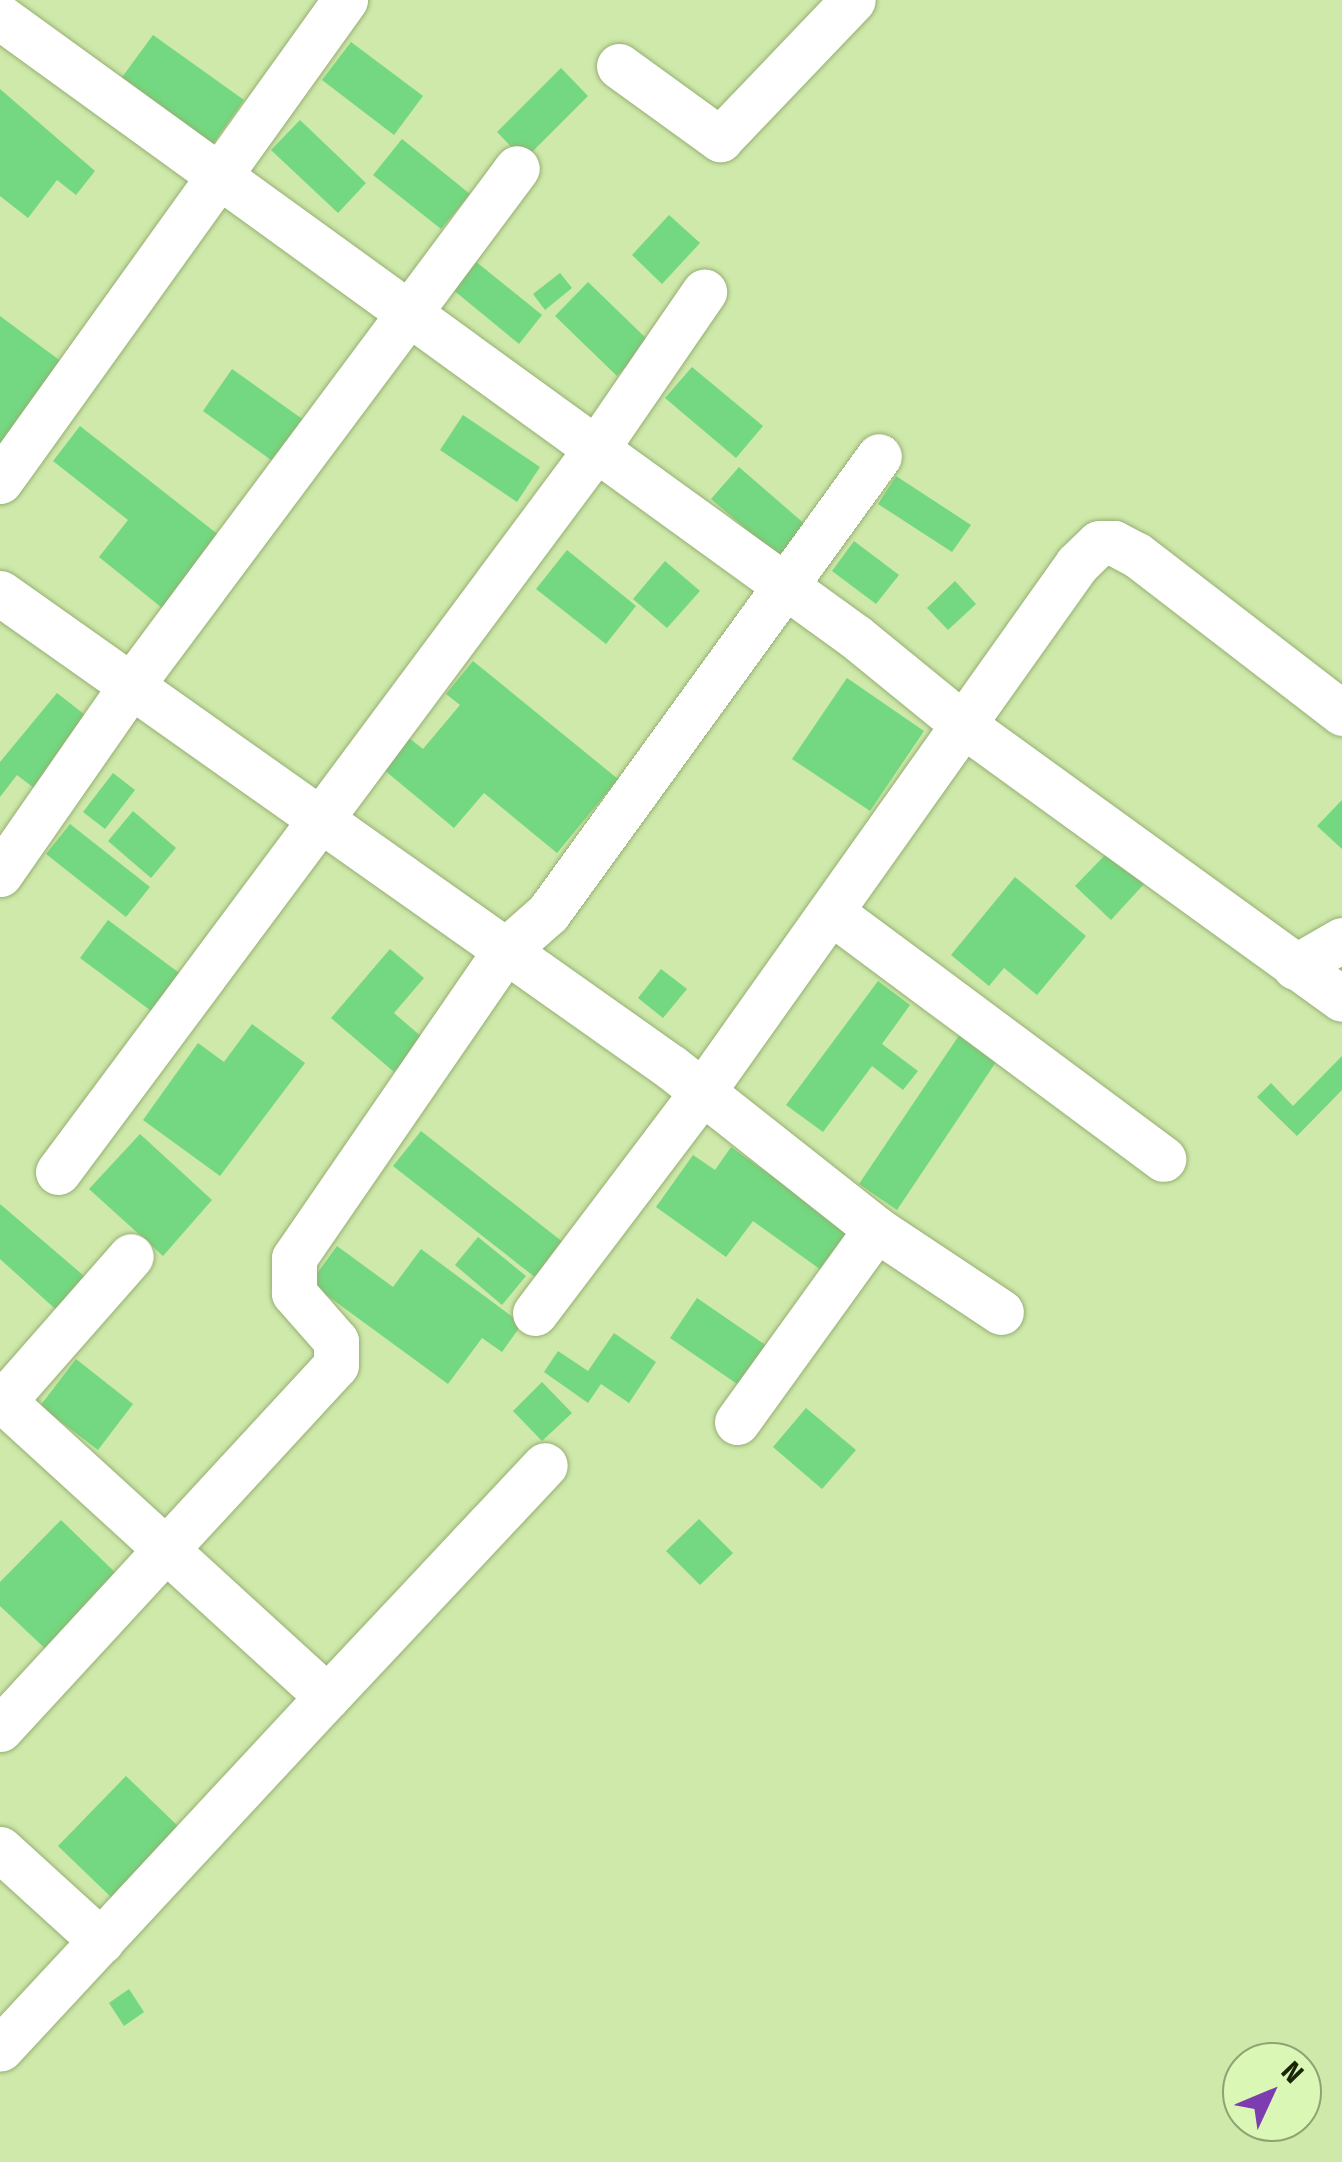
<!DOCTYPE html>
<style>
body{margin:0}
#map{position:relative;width:1342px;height:2162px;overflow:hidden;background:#cee9aa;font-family:"Fira Sans Condensed",sans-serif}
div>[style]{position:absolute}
.building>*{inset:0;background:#73d881}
.roads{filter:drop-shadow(0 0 2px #95af72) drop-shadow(0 0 2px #95af72)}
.minor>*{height:45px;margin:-22.5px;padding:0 22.5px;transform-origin:22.5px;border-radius:22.5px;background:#fff}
span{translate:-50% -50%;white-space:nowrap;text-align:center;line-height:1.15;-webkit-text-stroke:9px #dbf7b6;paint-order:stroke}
.north{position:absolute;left:1222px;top:2042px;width:100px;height:100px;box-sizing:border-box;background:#dbf7b6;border:2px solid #8fa372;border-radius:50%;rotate:46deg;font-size:28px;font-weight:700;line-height:40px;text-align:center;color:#1c250c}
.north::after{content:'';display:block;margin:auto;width:35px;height:45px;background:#7d3cb0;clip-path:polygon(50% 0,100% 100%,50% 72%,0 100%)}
</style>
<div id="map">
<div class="building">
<div style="clip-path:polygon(153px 35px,244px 100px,212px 145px,120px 80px)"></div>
<div style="clip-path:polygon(351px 42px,423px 96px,394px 135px,322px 80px)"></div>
<div style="clip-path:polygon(561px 68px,588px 96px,524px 160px,497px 132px)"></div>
<div style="clip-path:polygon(0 89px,95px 171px,76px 195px,57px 180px,28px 218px,0 196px)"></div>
<div style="clip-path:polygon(300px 120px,366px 183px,338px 213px,271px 150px)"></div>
<div style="clip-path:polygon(402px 139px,470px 194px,441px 229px,373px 175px)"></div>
<div style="clip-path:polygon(669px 215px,700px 243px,662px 284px,632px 255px)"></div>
<div style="clip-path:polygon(469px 256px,542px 315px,519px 344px,446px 284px)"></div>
<div style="clip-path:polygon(560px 273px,572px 288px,545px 310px,533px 294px)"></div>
<div style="clip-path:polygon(588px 282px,650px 342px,617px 376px,555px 316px)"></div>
<div style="clip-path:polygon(0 316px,66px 365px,0 451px)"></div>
<div style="clip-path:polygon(692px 367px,763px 426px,736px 458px,665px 398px)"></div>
<div style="clip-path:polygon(232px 369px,308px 423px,278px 465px,203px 411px)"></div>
<div style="clip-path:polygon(463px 415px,540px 467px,517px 502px,440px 450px)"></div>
<div style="clip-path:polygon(80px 426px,220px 536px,172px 616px,99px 557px,128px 520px,53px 461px)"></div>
<div style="clip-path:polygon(739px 467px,807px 526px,780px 558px,711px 499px)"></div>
<div style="clip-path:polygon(896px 476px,971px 525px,952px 552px,878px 504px)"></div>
<div style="clip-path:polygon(854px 541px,899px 575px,876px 604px,832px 571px)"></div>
<div style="clip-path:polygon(567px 550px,636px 606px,606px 644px,536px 589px)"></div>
<div style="clip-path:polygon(665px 561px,700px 591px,667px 628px,633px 599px)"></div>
<div style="clip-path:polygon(955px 581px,976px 604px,948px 630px,927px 608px)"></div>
<div style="clip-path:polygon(473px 661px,618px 779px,557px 853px,484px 793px,454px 828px,383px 769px,409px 738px,423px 749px,460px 705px,446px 694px)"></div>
<div style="clip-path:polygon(847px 678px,924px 731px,870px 811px,792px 759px)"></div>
<div style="clip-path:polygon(57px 693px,98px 725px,43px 795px,17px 775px,0 797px,0 762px)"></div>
<div style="clip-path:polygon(113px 773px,135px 790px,105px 829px,83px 812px)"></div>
<div style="clip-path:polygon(1342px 800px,1342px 849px,1317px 826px)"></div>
<div style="clip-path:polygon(133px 811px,176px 848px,151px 878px,108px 841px)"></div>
<div style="clip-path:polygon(70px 824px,150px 887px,126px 917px,46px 854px)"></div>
<div style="clip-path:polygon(1109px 851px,1144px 884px,1111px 920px,1075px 886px)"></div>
<div style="clip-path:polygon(1015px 877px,1086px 936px,1037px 995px,1004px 968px,989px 986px,951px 955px)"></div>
<div style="clip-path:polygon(108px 920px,186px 978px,158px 1016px,80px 958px)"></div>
<div style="clip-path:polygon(390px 949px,424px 978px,394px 1013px,423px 1038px,394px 1072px,331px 1018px)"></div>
<div style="clip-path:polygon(661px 969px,687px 989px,663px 1018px,638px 998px)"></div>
<div style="clip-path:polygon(878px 981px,910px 1005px,882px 1044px,918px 1071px,903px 1090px,872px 1066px,823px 1132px,786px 1105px)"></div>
<div style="clip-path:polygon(252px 1024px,305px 1063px,220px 1176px,143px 1120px,198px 1043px,224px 1062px)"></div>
<div style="clip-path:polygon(960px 1034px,998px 1059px,897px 1210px,859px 1184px)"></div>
<div style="clip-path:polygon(1342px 1056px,1342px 1090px,1297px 1136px,1257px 1097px,1271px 1083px,1293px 1106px)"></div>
<div style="clip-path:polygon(421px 1131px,573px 1250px,545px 1285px,393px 1166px)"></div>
<div style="clip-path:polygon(140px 1134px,212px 1200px,163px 1256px,89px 1189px)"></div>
<div style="clip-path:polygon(731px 1147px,856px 1236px,828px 1275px,753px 1221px,726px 1257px,656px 1207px,693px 1155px,715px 1170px)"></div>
<div style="clip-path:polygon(0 1204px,91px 1282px,62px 1315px,0 1259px)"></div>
<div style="clip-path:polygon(478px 1237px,526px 1276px,502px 1305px,455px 1265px)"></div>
<div style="clip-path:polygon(337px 1246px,393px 1287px,421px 1249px,522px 1324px,502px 1352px,482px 1338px,448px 1384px,310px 1283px)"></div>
<div style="clip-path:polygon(697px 1298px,770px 1348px,743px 1388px,670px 1338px)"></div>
<div style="clip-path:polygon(614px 1333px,656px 1362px,629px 1403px,601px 1384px,588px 1403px,544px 1372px,558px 1351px,588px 1371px)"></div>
<div style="clip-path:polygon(76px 1359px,133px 1404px,98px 1450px,40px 1406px)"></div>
<div style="clip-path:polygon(542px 1382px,572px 1413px,542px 1441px,513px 1411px)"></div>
<div style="clip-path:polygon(806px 1408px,856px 1450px,822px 1489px,773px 1447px)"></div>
<div style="clip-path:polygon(699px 1519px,733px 1553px,700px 1585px,666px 1551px)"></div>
<div style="clip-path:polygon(61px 1520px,124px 1581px,52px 1655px,0 1606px,0 1582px)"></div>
<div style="clip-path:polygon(126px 1776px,181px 1829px,113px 1899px,58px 1846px)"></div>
<div style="clip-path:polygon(129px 1989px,144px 2012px,124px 2026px,109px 2003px)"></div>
</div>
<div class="roads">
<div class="minor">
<div style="left:0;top:17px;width:1057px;rotate:35.92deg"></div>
<div style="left:856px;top:637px;width:141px;rotate:39.2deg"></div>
<div style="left:965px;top:726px;width:465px;rotate:35.9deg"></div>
<div style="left:619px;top:66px;width:125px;rotate:35.9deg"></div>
<div style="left:720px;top:139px;width:192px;rotate:-46.3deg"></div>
<div style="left:0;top:481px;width:592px;rotate:-54.35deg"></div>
<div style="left:0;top:593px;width:822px;rotate:35.24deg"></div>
<div style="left:671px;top:1067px;width:261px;rotate:38.3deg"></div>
<div style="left:876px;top:1229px;width:150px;rotate:33.6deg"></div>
<div style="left:0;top:874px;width:228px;rotate:-55.2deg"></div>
<div style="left:130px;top:687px;width:647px;rotate:-53.29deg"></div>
<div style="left:831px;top:912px;width:414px;rotate:36.6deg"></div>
<div style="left:1295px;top:967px;width:54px;rotate:-29.9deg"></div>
<div style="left:58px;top:1172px;width:901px;rotate:-53.35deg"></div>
<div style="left:596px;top:449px;width:191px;rotate:-55.5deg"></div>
<div style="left:535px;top:1313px;width:287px;rotate:-52.9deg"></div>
<div style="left:708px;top:1084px;width:638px;rotate:-54.64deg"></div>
<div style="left:1077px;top:564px;width:30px;rotate:-44deg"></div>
<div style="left:1099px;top:543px;width:15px"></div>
<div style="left:1114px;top:543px;width:26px;rotate:28deg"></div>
<div style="left:1137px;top:555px;width:259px;rotate:37.6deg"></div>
<div style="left:0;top:1398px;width:443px;rotate:42.4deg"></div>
<div style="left:327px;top:1697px;width:480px;rotate:132.9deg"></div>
<div style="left:0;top:1405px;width:198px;rotate:-48.7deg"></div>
<div style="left:737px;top:1422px;width:238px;rotate:-54.2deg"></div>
<div style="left:327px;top:1697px;width:318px;rotate:-46.8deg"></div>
<div style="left:0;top:1729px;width:495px;rotate:-47.3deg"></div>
<div style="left:336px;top:1365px;width:24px;rotate:-90deg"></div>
<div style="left:336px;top:1341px;width:64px;rotate:-131.2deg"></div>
<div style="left:294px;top:1293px;width:35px;rotate:-90deg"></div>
<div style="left:294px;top:1258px;width:373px;rotate:-55.5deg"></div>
<div style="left:505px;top:951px;width:57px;rotate:-41.5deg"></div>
<div style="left:548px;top:913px;width:564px;rotate:-54.08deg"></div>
<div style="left:0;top:1849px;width:137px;rotate:42.3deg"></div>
</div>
</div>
<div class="north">N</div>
</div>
